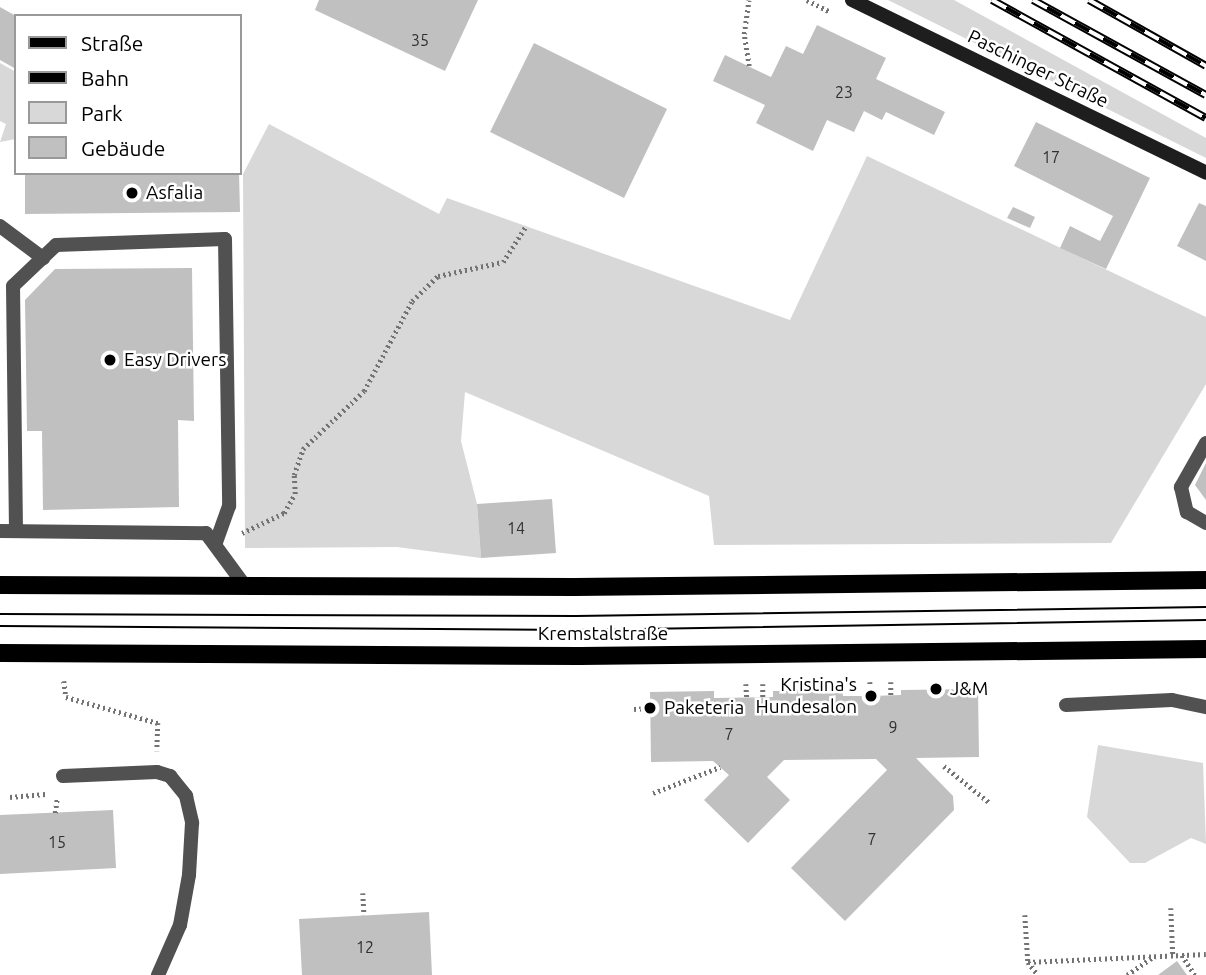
<!DOCTYPE html>
<meta charset="utf-8">
<style>
body{margin:0}
#map{position:relative;width:1206px;height:975px;overflow:hidden;background:#fff;font-family:Ubuntu,sans-serif}
div>[style]{position:absolute}
.green>*{inset:0;background:#d8d8d8}
.building>*{inset:0;background:#c0c0c0}
.path>*{height:4.5px;margin-top:-2.25px;transform-origin:0;background:repeating-linear-gradient(90deg,#737373 0 2px,transparent 0 5.5px)}
.lane>*{height:14px;margin:-7px;padding:0 7px;transform-origin:7px;border-radius:7px;background:#515151}
.street>*{height:14px;margin:-7px;padding:0 7px;transform-origin:7px;border-radius:7px;background:#515151}
.secondary>*{height:14px;margin:-7px;padding:0 7px;transform-origin:7px;border-radius:7px;background:#1e1e1e}
.primary>*{height:18px;margin:-9px;padding:0 9px;transform-origin:9px;border-radius:9px;background:#000}
.tram>*{height:2px;margin:-1px;padding:0 1px;transform-origin:1px;border-radius:1px;background:#000}
.rail>*{height:8px;margin-top:-4px;transform-origin:0;background:repeating-linear-gradient(90deg,#fff 0 16px,#000 0 32px);box-sizing:border-box;border-block:2px solid #000}
.dots>*{width:19px;height:19px;translate:-50% -50%;box-sizing:border-box;border:4px solid #fff;border-radius:50%}
span{translate:-50% -50%;white-space:nowrap;text-align:center;line-height:1.15;-webkit-text-stroke:5px #fff;paint-order:stroke}
.number-label{font-size:16px;color:#303030}
.number-label span{-webkit-text-stroke-width:0}
.street-label{font-size:19px;color:#000}
.poi-label{font-size:19px;color:#000}
.left{translate:0 -50%;text-align:left}
.right{translate:-100% -50%;text-align:right}
.legend{position:absolute;left:14px;top:14px;width:228px;height:161px;box-sizing:border-box;background:#fff;border:2px solid #999;margin:0;padding:9px 12px;list-style:none;font-size:21px;color:#000}
.legend li{display:flex;align-items:center;gap:14px;height:35px}
.legend b{width:35px;border:2px solid #999}
</style>
<div id="map">
<div class="green">
<div style="clip-path:polygon(888px 0,954px 0,1206px 138px,1206px 158px)"></div>
<div style="clip-path:polygon(0 63px,16px 72px,16px 139px,0 142px,6px 124px,0 121px)"></div>
<div style="clip-path:polygon(269px 124px,439px 214px,447px 198px,790px 320px,867px 156px,1206px 317px,1206px 384px,1111px 543px,714px 545px,709px 496px,465px 392px,461px 441px,477px 504px,481px 558px,397px 547px,245px 548px,243px 174px)"></div>
<div style="clip-path:polygon(1098px 745px,1203px 763px,1206px 844px,1191px 838px,1145px 863px,1130px 863px,1087px 817px)"></div>
</div>
<div class="building">
<div style="clip-path:polygon(319px 0,478px 0,445px 71px,315px 10px)"></div>
<div style="clip-path:polygon(0 7px,16px 16px,16px 69px,0 60px)"></div>
<div style="clip-path:polygon(817px 25px,886px 58px,876px 79px,945px 112px,934px 135px,886px 112px,882px 120px,864px 111px,854px 132px,827px 120px,813px 151px,756px 123px,765px 105px,713px 81px,725px 55px,771px 77px,786px 46px,803px 54px)"></div>
<div style="clip-path:polygon(534px 43px,667px 109px,624px 198px,490px 132px)"></div>
<div style="clip-path:polygon(1036px 122px,1150px 178px,1106px 269px,1060px 248px,1070px 226px,1100px 241px,1113px 216px,1014px 166px)"></div>
<div style="clip-path:polygon(25px 173px,239px 173px,240px 212px,25px 214px)"></div>
<div style="clip-path:polygon(1199px 203px,1206px 206px,1206px 261px,1177px 246px)"></div>
<div style="clip-path:polygon(1013px 207px,1035px 217px,1030px 228px,1007px 218px)"></div>
<div style="clip-path:polygon(192px 268px,194px 421px,178px 420px,179px 507px,43px 510px,42px 431px,27px 431px,25px 300px,55px 269px)"></div>
<div style="clip-path:polygon(1206px 463px,1206px 500px,1195px 485px)"></div>
<div style="clip-path:polygon(552px 499px,556px 553px,481px 558px,477px 504px)"></div>
<div style="clip-path:polygon(978px 689px,979px 757px,916px 758px,953px 796px,954px 810px,845px 921px,791px 868px,887px 770px,876px 759px,784px 760px,767px 777px,790px 800px,748px 843px,704px 800px,729px 775px,713px 761px,651px 762px,650px 692px,714px 691px,714px 698px,773px 697px,773px 691px,842px 690px,843px 696px,871px 696px,901px 695px,901px 690px)"></div>
<div style="clip-path:polygon(113px 810px,116px 868px,0 874px,0 815px)"></div>
<div style="clip-path:polygon(429px 912px,432px 975px,302px 975px,299px 919px)"></div>
<div style="clip-path:polygon(1177px 961px,1187px 975px,1158px 975px)"></div>
</div>
<div class="path">
<div style="left:807px;top:0;width:27px;rotate:27deg"></div>
<div style="left:749px;top:66px;width:32px;rotate:-99deg"></div>
<div style="left:744px;top:34px;width:34px;rotate:-82deg"></div>
<div style="left:242px;top:533px;width:47px;rotate:-25.5deg"></div>
<div style="left:284px;top:513px;width:22px;rotate:-60deg"></div>
<div style="left:295px;top:494px;width:19px;rotate:-93deg"></div>
<div style="left:294px;top:475px;width:28px;rotate:-71deg"></div>
<div style="left:303px;top:449px;width:84px;rotate:-43.6deg"></div>
<div style="left:364px;top:391px;width:102px;rotate:-61.9deg"></div>
<div style="left:412px;top:301px;width:36px;rotate:-44deg"></div>
<div style="left:438px;top:276px;width:66px;rotate:-12.2deg"></div>
<div style="left:503px;top:262px;width:43px;rotate:-57.4deg"></div>
<div style="left:64px;top:681px;width:16px;rotate:83deg"></div>
<div style="left:66px;top:697px;width:96px;rotate:15.8deg"></div>
<div style="left:158px;top:723px;width:28px;rotate:92deg"></div>
<div style="left:870px;top:682px;width:14px;rotate:86deg"></div>
<div style="left:891px;top:682px;width:13px;rotate:90deg"></div>
<div style="left:746px;top:684px;width:14px;rotate:86deg"></div>
<div style="left:763px;top:684px;width:13px;rotate:90deg"></div>
<div style="left:936px;top:689px;width:9px;rotate:-90deg"></div>
<div style="left:634px;top:709px;width:16px;rotate:-4deg"></div>
<div style="left:944px;top:766px;width:59px;rotate:38.8deg"></div>
<div style="left:653px;top:793px;width:72px;rotate:-21.2deg"></div>
<div style="left:10px;top:797px;width:38px;rotate:-5deg"></div>
<div style="left:55px;top:813px;width:15px;rotate:-82deg"></div>
<div style="left:363px;top:893px;width:22px;rotate:87deg"></div>
<div style="left:1171px;top:908px;width:47px;rotate:87.6deg"></div>
<div style="left:1025px;top:915px;width:47px;rotate:86.3deg"></div>
<div style="left:1028px;top:962px;width:16px;rotate:52deg"></div>
<div style="left:1182px;top:955px;width:24px;rotate:57deg"></div>
<div style="left:1028px;top:962px;width:178px;rotate:-2.6deg"></div>
<div style="left:1127px;top:975px;width:32px;rotate:-35deg"></div>
</div>
<div class="lane">
<div style="left:0;top:226px;width:54px;rotate:36.7deg"></div>
<div style="left:1206px;top:443px;width:51px;rotate:119.6deg"></div>
<div style="left:1181px;top:487px;width:26px;rotate:77deg"></div>
<div style="left:1187px;top:512px;width:22px;rotate:30deg"></div>
<div style="left:0;top:531px;width:206px;rotate:0.6deg"></div>
<div style="left:206px;top:533px;width:66px;rotate:53.7deg"></div>
<div style="left:16px;top:531px;width:245px;rotate:-90.7deg"></div>
<div style="left:13px;top:286px;width:59px;rotate:-43.6deg"></div>
<div style="left:56px;top:245px;width:169px;rotate:-2deg"></div>
<div style="left:225px;top:239px;width:267px;rotate:89.1deg"></div>
<div style="left:229px;top:506px;width:41px;rotate:109.7deg"></div>
</div>
<div class="street">
<div style="left:1066px;top:705px;width:106px;rotate:-2.7deg"></div>
<div style="left:1172px;top:700px;width:35px;rotate:12deg"></div>
<div style="left:63px;top:776px;width:94px;rotate:-2.4deg"></div>
<div style="left:157px;top:772px;width:14px;rotate:17deg"></div>
<div style="left:170px;top:776px;width:26px;rotate:51deg"></div>
<div style="left:186px;top:796px;width:28px;rotate:77deg"></div>
<div style="left:192px;top:823px;width:52px;rotate:93.3deg"></div>
<div style="left:189px;top:875px;width:51px;rotate:100.2deg"></div>
<div style="left:180px;top:925px;width:55px;rotate:113.7deg"></div>
</div>
<div class="secondary">
<div style="left:852px;top:0;width:394px;rotate:26deg"></div>
</div>
<div class="primary">
<div style="left:0;top:585px;width:574px;rotate:0.2deg"></div>
<div style="left:574px;top:587px;width:632px;rotate:-0.63deg"></div>
<div style="left:0;top:653px;width:580px;rotate:0.3deg"></div>
<div style="left:580px;top:656px;width:626px;rotate:-0.64deg"></div>
</div>
<div class="tram">
<div style="left:0;top:614px;width:576px;rotate:0.2deg"></div>
<div style="left:576px;top:616px;width:630px;rotate:-0.82deg"></div>
<div style="left:0;top:626px;width:577px;rotate:0.4deg"></div>
<div style="left:577px;top:630px;width:629px;rotate:-0.91deg"></div>
</div>
<div class="rail">
<div style="left:992px;top:0;width:244px;rotate:28.9deg"></div>
<div style="left:1033px;top:0;width:197px;rotate:28.8deg"></div>
<div style="left:1089px;top:0;width:134px;rotate:29.4deg"></div>
</div>
<div class="dots">
<div style="left:132px;top:193px;background:#000"></div>
<div style="left:110px;top:360px;background:#000"></div>
<div style="left:936px;top:689px;background:#000"></div>
<div style="left:871px;top:696px;background:#000"></div>
<div style="left:650px;top:708px;background:#000"></div>
</div>
<div class="number-label">
<span style="left:420px;top:40px">35</span>
<span style="left:844px;top:92px">23</span>
<span style="left:1051px;top:157px">17</span>
<span style="left:516px;top:528px">14</span>
<span style="left:893px;top:727px">9</span>
<span style="left:729px;top:734px">7</span>
<span style="left:872px;top:839px">7</span>
<span style="left:57px;top:842px">15</span>
<span style="left:365px;top:947px">12</span>
</div>
<div class="street-label">
<span style="left:1038px;top:69px;rotate:26deg">Paschinger Straße</span>
<span style="left:603px;top:634px">Kremstalstraße</span>
</div>
<div class="poi-label">
<span class="left" style="left:146px;top:193px">Asfalia</span>
<span class="left" style="left:124px;top:360px">Easy Drivers</span>
<span class="right" style="left:857px;top:696px">Kristina's<br>Hundesalon</span>
<span class="left" style="left:950px;top:689px">J&amp;M</span>
<span class="left" style="left:664px;top:708px">Paketeria</span>
</div>
<ul class="legend">
<li><b style="height:9px;background:#000"></b>Straße</li>
<li><b style="height:9px;background:#000"></b>Bahn</li>
<li><b style="height:19px;background:#d8d8d8"></b>Park</li>
<li><b style="height:19px;background:#c0c0c0"></b>Gebäude</li>
</ul>
</div>
